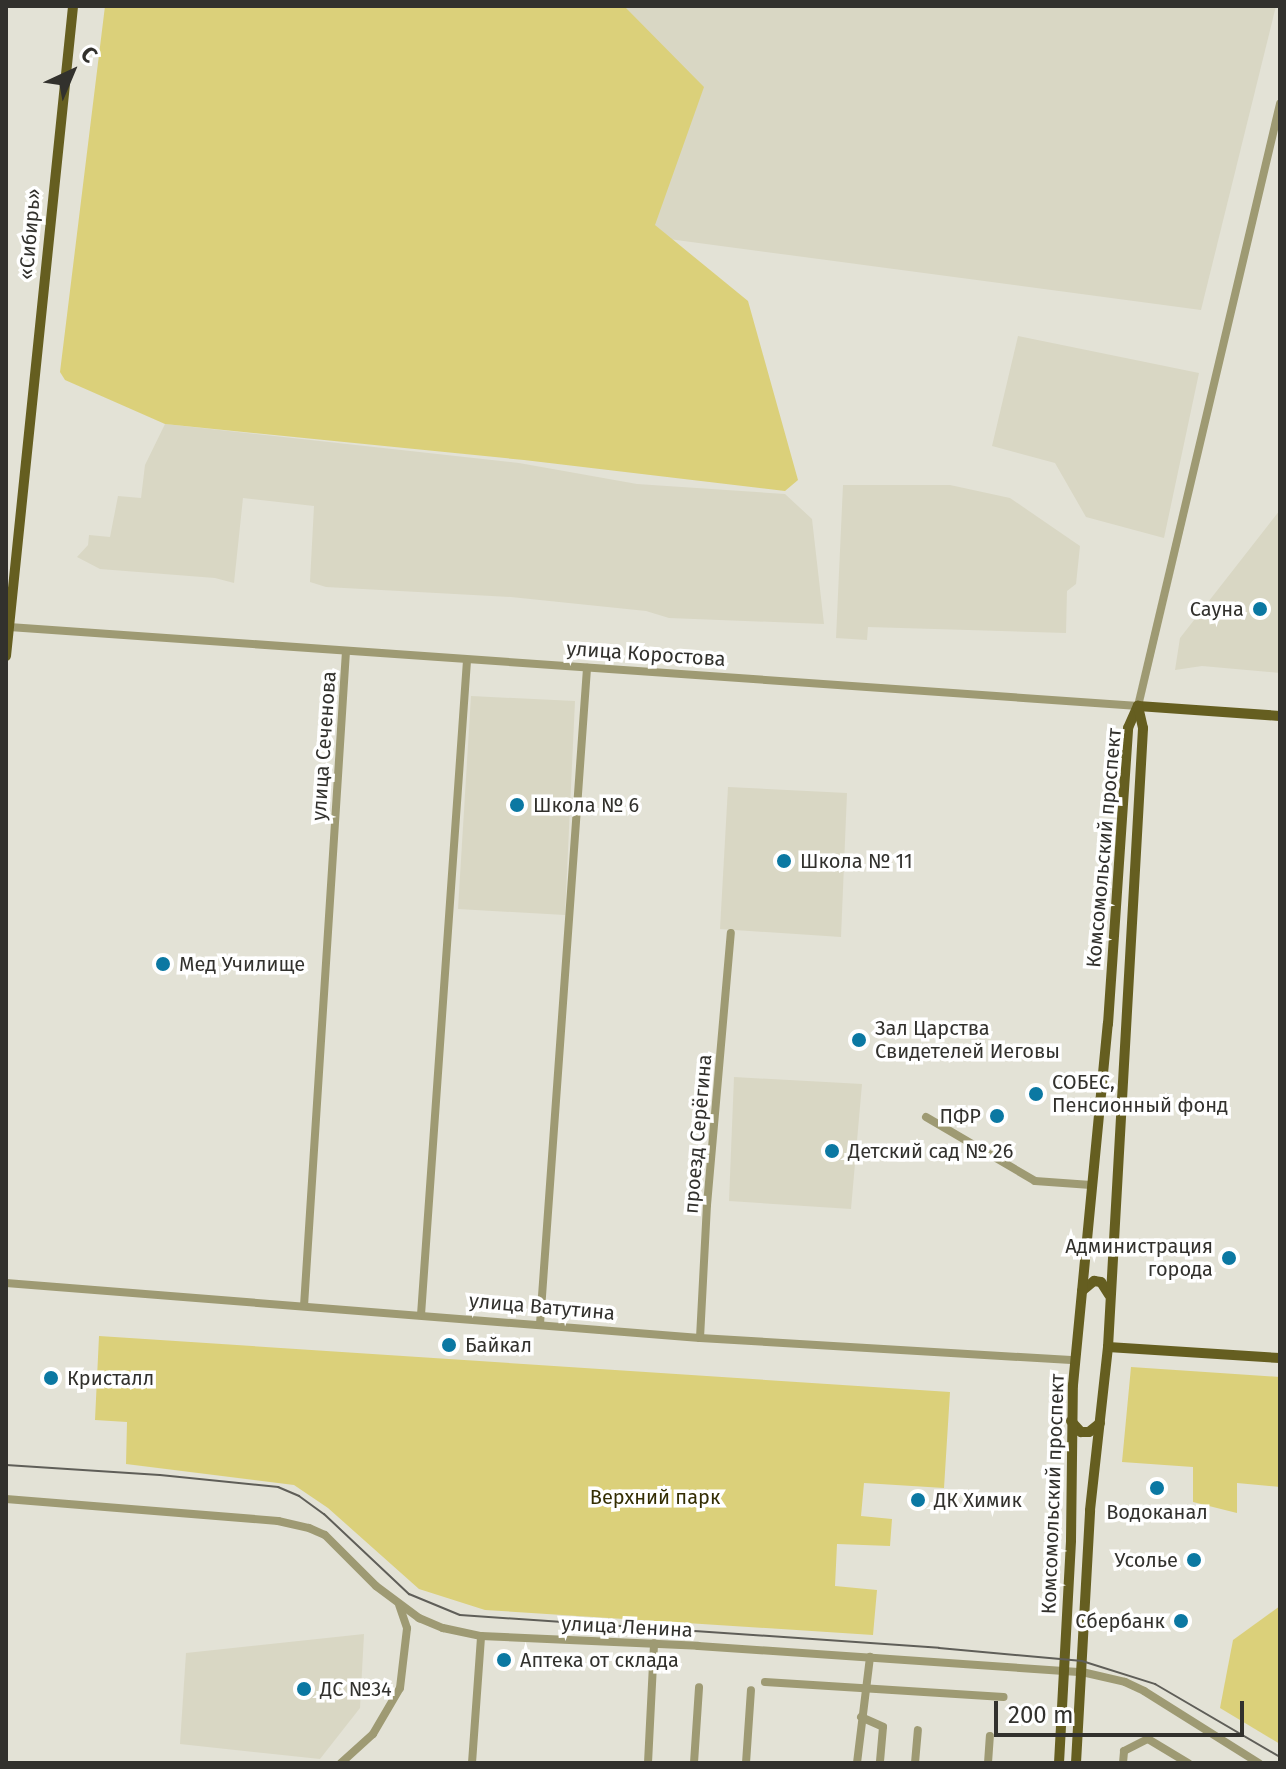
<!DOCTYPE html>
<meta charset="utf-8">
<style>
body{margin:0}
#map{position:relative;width:1286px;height:1769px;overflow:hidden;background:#e3e2d6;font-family:"Fira Sans",sans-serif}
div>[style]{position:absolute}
.built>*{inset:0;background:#d9d7c4}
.green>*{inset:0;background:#dbd07a}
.minor>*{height:8px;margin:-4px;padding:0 4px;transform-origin:4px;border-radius:4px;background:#9e9a73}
.major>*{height:10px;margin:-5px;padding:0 5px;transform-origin:5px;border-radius:5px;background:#655e20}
.tram>*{height:2px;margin:-1px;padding:0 1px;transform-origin:1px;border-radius:1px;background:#5f5e58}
.dots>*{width:22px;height:22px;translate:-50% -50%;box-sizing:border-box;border:4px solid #fff;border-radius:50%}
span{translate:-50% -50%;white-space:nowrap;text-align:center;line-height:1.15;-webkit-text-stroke:7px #fff;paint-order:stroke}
.street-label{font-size:20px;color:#32312d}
.poi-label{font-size:20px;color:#32312d}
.right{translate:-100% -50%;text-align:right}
.left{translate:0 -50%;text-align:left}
.park-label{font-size:20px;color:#342e03}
.frame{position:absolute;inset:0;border:8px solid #32312d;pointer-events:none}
.north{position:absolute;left:32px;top:32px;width:80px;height:80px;-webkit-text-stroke:6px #fff;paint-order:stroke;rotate:44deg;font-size:22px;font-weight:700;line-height:32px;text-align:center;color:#32312d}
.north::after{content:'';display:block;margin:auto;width:28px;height:36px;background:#32312d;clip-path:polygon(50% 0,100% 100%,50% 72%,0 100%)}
.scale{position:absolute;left:994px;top:1701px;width:250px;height:36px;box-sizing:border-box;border:4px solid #32312d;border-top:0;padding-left:10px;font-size:24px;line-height:28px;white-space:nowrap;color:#32312d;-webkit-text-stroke:6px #fff;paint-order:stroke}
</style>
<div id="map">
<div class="built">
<div style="clip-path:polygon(596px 6px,1276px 6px,1201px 310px,579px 227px)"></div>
<div style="clip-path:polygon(1018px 336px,1199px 373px,1164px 538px,1086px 517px,1055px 463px,992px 446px)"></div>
<div style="clip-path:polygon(165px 424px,519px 463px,637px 484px,785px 494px,812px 519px,824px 624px,669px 618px,646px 611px,511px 597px,326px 587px,310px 582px,314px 506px,243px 498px,234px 583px,215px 578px,100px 569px,77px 557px,88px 545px,89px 535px,110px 537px,118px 496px,141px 498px,145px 465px)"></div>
<div style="clip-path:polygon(843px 485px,950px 485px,1010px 498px,1080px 546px,1076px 584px,1067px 591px,1066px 633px,868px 627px,867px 640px,836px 638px)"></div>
<div style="clip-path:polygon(1280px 510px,1280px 673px,1202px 666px,1175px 670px,1180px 638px)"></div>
<div style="clip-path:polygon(471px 696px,575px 701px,565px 915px,458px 909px)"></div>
<div style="clip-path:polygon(728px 787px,847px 793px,841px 937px,720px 929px)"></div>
<div style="clip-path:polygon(734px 1077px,862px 1084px,851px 1209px,729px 1201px)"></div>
<div style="clip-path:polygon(364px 1634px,360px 1708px,320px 1759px,180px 1744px,186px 1653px)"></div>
</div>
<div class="green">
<div style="clip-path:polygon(105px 6px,624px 6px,704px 87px,655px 225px,748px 301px,798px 480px,785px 491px,524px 460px,165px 424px,65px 380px,60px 372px)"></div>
<div style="clip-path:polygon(99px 1336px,950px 1392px,944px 1488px,864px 1483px,861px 1516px,892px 1519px,890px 1546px,837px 1544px,835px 1586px,877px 1590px,873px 1635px,485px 1610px,419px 1589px,328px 1508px,294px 1485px,126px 1464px,127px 1422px,95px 1420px)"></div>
<div style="clip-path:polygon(1131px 1367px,1280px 1377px,1280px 1487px,1237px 1483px,1237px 1513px,1193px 1502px,1193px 1467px,1122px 1462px)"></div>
<div style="clip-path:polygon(1280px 1606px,1280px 1744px,1220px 1708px,1233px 1640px)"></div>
</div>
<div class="minor">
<div style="left:9px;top:627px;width:1132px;rotate:4deg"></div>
<div style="left:1138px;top:706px;width:619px;rotate:-76.73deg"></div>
<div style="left:926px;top:1117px;width:126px;rotate:30.4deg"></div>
<div style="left:1035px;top:1181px;width:56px;rotate:4.1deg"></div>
<div style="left:6px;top:1283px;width:696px;rotate:4.53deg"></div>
<div style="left:700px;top:1338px;width:376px;rotate:3.4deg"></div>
<div style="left:304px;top:1306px;width:656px;rotate:-86.33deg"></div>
<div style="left:421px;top:1315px;width:657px;rotate:-85.98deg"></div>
<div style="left:540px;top:1324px;width:658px;rotate:-85.9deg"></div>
<div style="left:700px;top:1338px;width:133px;rotate:-87deg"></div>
<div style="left:707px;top:1205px;width:273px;rotate:-85deg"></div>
<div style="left:6px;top:1499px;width:273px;rotate:4.6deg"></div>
<div style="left:278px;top:1521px;width:32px;rotate:13deg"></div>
<div style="left:309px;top:1528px;width:17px;rotate:24deg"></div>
<div style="left:325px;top:1535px;width:72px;rotate:45deg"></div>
<div style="left:376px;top:1586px;width:54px;rotate:36.7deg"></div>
<div style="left:419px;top:1618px;width:26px;rotate:23deg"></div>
<div style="left:443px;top:1628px;width:39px;rotate:12deg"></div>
<div style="left:481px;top:1636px;width:217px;rotate:2.6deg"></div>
<div style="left:698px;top:1646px;width:385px;rotate:3.9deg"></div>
<div style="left:1082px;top:1672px;width:44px;rotate:13.1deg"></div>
<div style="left:1125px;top:1682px;width:21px;rotate:25deg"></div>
<div style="left:1144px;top:1691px;width:136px;rotate:32.1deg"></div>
<div style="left:765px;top:1682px;width:239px;rotate:3.6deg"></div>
<div style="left:861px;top:1717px;width:24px;rotate:24deg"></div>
<div style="left:883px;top:1727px;width:36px;rotate:95deg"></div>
<div style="left:341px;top:1763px;width:43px;rotate:-42.2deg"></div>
<div style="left:373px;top:1734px;width:53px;rotate:-59.6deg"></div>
<div style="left:400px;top:1688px;width:60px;rotate:-83.3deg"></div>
<div style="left:407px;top:1628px;width:24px;rotate:-109deg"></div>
<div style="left:472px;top:1763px;width:127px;rotate:-85.9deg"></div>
<div style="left:648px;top:1763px;width:120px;rotate:-87.1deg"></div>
<div style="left:694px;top:1763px;width:76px;rotate:-86.2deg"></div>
<div style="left:746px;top:1763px;width:73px;rotate:-86.1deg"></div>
<div style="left:857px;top:1763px;width:107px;rotate:-83deg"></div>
<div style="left:915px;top:1763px;width:33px;rotate:-85deg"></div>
<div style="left:988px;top:1763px;width:27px;rotate:-86deg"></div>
<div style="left:1123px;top:1763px;width:12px;rotate:-85deg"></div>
<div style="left:1124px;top:1751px;width:27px;rotate:-27deg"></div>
<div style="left:1148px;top:1739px;width:47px;rotate:31deg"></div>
</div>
<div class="major">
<div style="left:6px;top:656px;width:653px;rotate:-84.11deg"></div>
<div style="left:1138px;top:706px;width:142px;rotate:4deg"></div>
<div style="left:1082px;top:1291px;width:16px;rotate:-40deg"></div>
<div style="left:1094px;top:1281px;width:7px;rotate:8deg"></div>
<div style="left:1101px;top:1282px;width:15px;rotate:58deg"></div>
<div style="left:1108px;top:1347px;width:172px;rotate:3.7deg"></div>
<div style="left:1071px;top:1421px;width:15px;rotate:48deg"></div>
<div style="left:1081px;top:1432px;width:8px"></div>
<div style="left:1089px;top:1432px;width:14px;rotate:-39deg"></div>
<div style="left:1059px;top:1763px;width:223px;rotate:-86.9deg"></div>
<div style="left:1071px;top:1540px;width:155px;rotate:-89.3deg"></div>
<div style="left:1073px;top:1385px;width:363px;rotate:-84.5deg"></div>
<div style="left:1108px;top:1024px;width:297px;rotate:-86.1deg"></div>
<div style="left:1128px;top:728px;width:24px;rotate:-66deg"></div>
<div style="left:1076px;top:1763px;width:253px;rotate:-86.8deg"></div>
<div style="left:1090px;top:1510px;width:164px;rotate:-83.7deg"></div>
<div style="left:1108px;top:1347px;width:620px;rotate:-86.76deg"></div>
<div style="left:1143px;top:728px;width:23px;rotate:-103deg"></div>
</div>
<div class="tram">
<div style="left:6px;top:1465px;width:154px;rotate:3.7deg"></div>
<div style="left:160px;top:1475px;width:119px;rotate:5.8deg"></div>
<div style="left:278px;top:1487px;width:23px;rotate:23deg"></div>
<div style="left:299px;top:1496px;width:31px;rotate:36deg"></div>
<div style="left:324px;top:1514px;width:117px;rotate:43.3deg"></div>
<div style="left:409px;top:1594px;width:55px;rotate:22.4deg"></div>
<div style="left:460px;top:1615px;width:480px;rotate:3.9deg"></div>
<div style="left:939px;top:1648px;width:144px;rotate:5.2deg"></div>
<div style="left:1082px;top:1661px;width:77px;rotate:17.5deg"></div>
<div style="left:1155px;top:1684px;width:145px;rotate:30.3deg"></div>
</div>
<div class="dots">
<div style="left:1260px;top:609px;background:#0b78a2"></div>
<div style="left:517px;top:805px;background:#0b78a2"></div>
<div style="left:784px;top:861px;background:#0b78a2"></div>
<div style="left:163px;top:964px;background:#0b78a2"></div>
<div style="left:859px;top:1040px;background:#0b78a2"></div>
<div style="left:1036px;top:1094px;background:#0b78a2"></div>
<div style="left:997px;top:1116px;background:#0b78a2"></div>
<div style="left:832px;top:1151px;background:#0b78a2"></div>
<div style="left:1229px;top:1258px;background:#0b78a2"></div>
<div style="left:449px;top:1345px;background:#0b78a2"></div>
<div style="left:51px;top:1378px;background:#0b78a2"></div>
<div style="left:1157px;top:1488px;background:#0b78a2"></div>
<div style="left:918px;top:1500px;background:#0b78a2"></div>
<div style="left:1194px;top:1560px;background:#0b78a2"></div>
<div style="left:1181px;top:1621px;background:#0b78a2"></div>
<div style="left:504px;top:1660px;background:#0b78a2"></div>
<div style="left:304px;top:1689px;background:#0b78a2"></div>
</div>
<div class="street-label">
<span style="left:30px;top:234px;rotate:-85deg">«Сибирь»</span>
<span style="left:646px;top:654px;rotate:4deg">улица Коростова</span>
<span style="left:324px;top:746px;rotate:-86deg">улица Сеченова</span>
<span style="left:1104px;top:848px;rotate:-85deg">Комсомольский проспект</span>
<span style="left:698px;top:1134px;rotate:-85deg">проезд Серёгина</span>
<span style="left:542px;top:1307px;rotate:5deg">улица Ватутина</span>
<span style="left:1053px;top:1494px;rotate:-88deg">Комсомольский проспект</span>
<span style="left:627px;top:1627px;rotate:3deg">улица Ленина</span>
</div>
<div class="poi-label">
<span class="right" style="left:1244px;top:609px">Сауна</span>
<span class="left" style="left:533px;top:805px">Школа № 6</span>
<span class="left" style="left:800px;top:861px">Школа № 11</span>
<span class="left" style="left:179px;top:964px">Мед Училище</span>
<span class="left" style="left:875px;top:1040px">Зал Царства<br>Свидетелей Иеговы</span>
<span class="left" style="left:1052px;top:1094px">СОБЕС,<br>Пенсионный фонд</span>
<span class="right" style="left:981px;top:1116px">ПФР</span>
<span class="left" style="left:848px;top:1151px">Детский сад № 26</span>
<span class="right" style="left:1213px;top:1258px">Администрация<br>города</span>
<span class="left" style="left:465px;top:1345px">Байкал</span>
<span class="left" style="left:67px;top:1378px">Кристалл</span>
<span class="left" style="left:934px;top:1500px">ДК Химик</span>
<span style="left:1157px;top:1512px">Водоканал</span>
<span class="right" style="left:1178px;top:1560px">Усолье</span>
<span class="right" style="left:1165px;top:1621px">Сбербанк</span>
<span class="left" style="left:520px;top:1660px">Аптека от склада</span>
<span class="left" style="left:320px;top:1689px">ДС №34</span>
</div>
<div class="park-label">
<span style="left:655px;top:1497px">Верхний парк</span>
</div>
<div class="frame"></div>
<div class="north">С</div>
<div class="scale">200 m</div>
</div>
